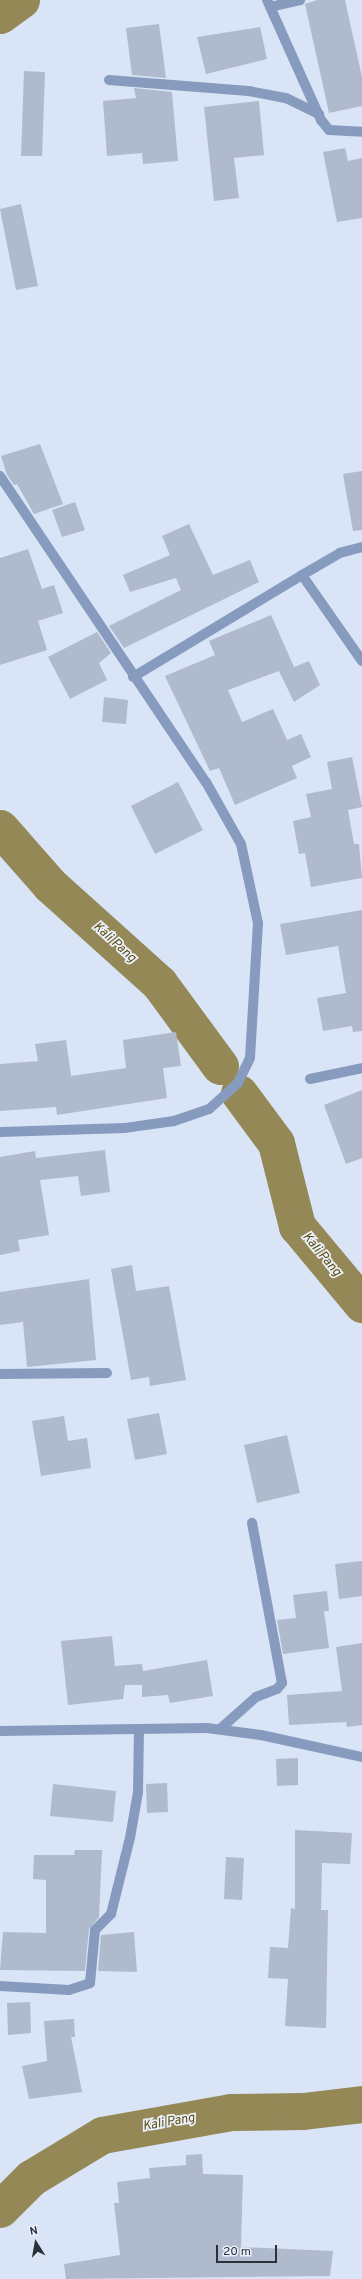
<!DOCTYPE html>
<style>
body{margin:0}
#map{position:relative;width:362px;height:2279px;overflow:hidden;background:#d9e4f7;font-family:Overpass,sans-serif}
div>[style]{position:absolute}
.river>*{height:37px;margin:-18.5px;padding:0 18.5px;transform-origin:18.5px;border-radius:18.5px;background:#958857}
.building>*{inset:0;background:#afbacc}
.minor>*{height:10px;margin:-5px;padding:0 5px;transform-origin:5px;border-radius:5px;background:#879bbf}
.tertiary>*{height:10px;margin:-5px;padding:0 5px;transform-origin:5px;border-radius:5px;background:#879bbf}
span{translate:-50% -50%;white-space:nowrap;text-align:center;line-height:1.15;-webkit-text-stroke:3.5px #eaf1fd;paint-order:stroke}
.water-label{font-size:13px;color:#5c4d0f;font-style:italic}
.north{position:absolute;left:16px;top:2223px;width:40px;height:40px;-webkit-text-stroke:3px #eaf1fd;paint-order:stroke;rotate:349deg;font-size:11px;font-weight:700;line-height:16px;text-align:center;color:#2c3038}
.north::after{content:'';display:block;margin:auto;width:14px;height:18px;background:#2c3038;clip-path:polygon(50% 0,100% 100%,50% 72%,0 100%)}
.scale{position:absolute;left:216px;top:2245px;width:61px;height:18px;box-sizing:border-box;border:2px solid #2c3038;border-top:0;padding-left:5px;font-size:12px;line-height:14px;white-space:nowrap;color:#2c3038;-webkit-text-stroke:3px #eaf1fd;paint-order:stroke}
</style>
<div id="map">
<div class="river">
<div style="left:0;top:15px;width:26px;rotate:-36deg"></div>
<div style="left:0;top:828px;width:76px;rotate:48.7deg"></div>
<div style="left:50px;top:885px;width:147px;rotate:42deg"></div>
<div style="left:159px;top:983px;width:103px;rotate:53.7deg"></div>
<div style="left:239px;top:1093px;width:62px;rotate:53.5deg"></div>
<div style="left:276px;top:1143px;width:86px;rotate:75.8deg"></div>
<div style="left:297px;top:1226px;width:102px;rotate:50.2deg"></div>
<div style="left:0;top:2209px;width:44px;rotate:-45deg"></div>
<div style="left:31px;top:2178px;width:83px;rotate:-31.2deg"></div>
<div style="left:102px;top:2135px;width:131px;rotate:-10.1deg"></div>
<div style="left:231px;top:2112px;width:72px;rotate:-0.8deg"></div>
<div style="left:303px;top:2111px;width:59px;rotate:-6.8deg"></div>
</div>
<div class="building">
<div style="clip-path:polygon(317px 0,345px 0,362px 77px,362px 106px,329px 113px,305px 4px)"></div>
<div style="clip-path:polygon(159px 24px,166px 78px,132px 75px,126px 28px)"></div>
<div style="clip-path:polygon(260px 27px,267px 59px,206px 74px,197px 37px)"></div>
<div style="clip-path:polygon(24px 71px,45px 72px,42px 156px,21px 156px)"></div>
<div style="clip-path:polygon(134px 88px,172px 92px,178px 161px,143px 164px,142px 153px,107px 156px,103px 101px,136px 98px)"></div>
<div style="clip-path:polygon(259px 101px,264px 155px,234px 158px,239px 198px,214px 201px,204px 107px)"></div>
<div style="clip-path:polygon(345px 148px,348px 161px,362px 158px,362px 218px,337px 222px,323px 152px)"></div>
<div style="clip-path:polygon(21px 204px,38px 286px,16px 290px,0 209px)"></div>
<div style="clip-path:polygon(40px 444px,63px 504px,34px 514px,17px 484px,14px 485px,7px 475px,1px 456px)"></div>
<div style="clip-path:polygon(362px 471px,362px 530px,353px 531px,343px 474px)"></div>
<div style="clip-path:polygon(75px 502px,85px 530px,62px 537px,52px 510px)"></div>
<div style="clip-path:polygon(189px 524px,213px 575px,250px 560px,259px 582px,124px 648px,109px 626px,181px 590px,176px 578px,130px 592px,123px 575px,170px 555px,162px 536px)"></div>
<div style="clip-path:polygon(28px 549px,42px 589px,54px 585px,63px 613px,38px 621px,47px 650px,0 665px,0 558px)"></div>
<div style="clip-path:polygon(271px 615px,294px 667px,309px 661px,320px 685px,294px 702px,279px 671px,228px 690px,242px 722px,273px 709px,287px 740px,301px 734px,311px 757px,292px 766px,297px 778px,235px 805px,219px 768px,210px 771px,165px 676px,215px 655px,209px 641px)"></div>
<div style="clip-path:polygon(97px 632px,111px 653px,99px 663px,107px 680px,70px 699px,48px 657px)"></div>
<div style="clip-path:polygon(104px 697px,128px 700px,126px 724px,102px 722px)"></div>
<div style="clip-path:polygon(352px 757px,362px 807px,348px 810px,354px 844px,359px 844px,362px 878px,311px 887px,305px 853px,299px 854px,293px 821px,311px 817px,306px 794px,332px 789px,327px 762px)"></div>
<div style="clip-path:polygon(178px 782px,203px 830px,155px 854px,131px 806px)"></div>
<div style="clip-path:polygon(362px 910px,362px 1031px,353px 1032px,352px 1026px,323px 1031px,317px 998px,346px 993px,338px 946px,286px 955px,280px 924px)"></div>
<div style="clip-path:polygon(176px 1032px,181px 1066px,163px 1068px,167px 1098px,57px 1115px,56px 1107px,0 1111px,0 1064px,38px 1061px,35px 1044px,66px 1040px,71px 1076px,126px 1068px,123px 1040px)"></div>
<div style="clip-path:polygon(362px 1090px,362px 1158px,346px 1164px,324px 1105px)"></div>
<div style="clip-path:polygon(105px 1150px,110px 1192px,81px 1196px,78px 1176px,40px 1180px,49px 1235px,18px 1240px,20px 1251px,0 1255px,0 1157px,35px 1151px,36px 1158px)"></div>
<div style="clip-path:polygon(132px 1265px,136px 1291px,169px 1286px,186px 1380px,150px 1386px,149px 1377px,131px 1380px,111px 1269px)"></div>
<div style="clip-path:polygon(89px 1279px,96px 1360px,27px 1367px,23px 1322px,0 1325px,0 1292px)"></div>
<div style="clip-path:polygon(159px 1413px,167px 1454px,135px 1460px,127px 1419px)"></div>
<div style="clip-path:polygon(64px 1416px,68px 1441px,87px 1438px,91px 1468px,41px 1476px,32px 1421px)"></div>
<div style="clip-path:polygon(287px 1435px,300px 1493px,257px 1503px,244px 1445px)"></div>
<div style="clip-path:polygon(362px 1561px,362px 1596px,339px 1599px,335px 1564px)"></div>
<div style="clip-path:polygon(327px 1591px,329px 1611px,324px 1611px,329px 1648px,283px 1654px,277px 1620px,296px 1618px,293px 1595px)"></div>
<div style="clip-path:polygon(112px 1636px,115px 1666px,142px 1664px,143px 1671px,207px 1660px,213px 1696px,170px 1703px,168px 1695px,142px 1697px,142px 1685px,125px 1685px,123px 1699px,68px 1705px,61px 1641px)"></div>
<div style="clip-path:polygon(362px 1643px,362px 1725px,347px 1727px,346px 1722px,289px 1725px,287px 1695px,342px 1691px,336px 1647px)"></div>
<div style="clip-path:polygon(298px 1758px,298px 1785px,277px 1786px,276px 1759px)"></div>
<div style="clip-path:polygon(167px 1783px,168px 1812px,147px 1813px,146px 1784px)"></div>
<div style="clip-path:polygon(53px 1784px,116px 1791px,113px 1822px,50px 1816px)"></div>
<div style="clip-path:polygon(295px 1830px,352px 1833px,350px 1864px,322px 1863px,321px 1910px,328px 1910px,326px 2028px,285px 2026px,288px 1979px,268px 1978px,270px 1947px,288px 1948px,291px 1908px,295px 1909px)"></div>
<div style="clip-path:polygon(75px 1850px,102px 1850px,99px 1917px,89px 1929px,85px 1971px,0 1970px,3px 1932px,46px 1933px,46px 1880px,33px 1879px,34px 1855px,74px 1855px)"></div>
<div style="clip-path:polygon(226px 1857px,244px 1858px,242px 1900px,224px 1899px)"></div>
<div style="clip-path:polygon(134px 1932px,137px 1972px,98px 1971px,101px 1935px)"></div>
<div style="clip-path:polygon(30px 2002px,31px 2033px,8px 2035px,7px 2003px)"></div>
<div style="clip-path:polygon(74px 2019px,75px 2037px,71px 2037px,82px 2092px,29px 2099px,22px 2066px,47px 2061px,44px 2021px)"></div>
<div style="clip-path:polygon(202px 2154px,203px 2174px,243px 2175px,241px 2247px,333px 2251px,330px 2276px,66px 2279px,64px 2264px,120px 2255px,114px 2203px,119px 2203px,117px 2182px,150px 2178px,149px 2168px,186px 2165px,186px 2155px)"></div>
</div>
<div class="minor">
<div style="left:267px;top:0;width:132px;rotate:65.8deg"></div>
<div style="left:321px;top:120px;width:13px;rotate:51deg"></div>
<div style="left:329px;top:130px;width:33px;rotate:3deg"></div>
<div style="left:270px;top:7px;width:31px;rotate:-13deg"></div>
<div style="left:109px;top:80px;width:140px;rotate:4.5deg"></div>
<div style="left:249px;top:91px;width:38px;rotate:11deg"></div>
<div style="left:286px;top:98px;width:37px;rotate:26deg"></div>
<div style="left:0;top:476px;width:369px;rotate:56.1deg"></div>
<div style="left:206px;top:782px;width:71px;rotate:60.6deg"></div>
<div style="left:241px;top:844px;width:81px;rotate:77.9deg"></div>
<div style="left:258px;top:923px;width:135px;rotate:93.4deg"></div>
<div style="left:250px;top:1058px;width:28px;rotate:116deg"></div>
<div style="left:238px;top:1083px;width:39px;rotate:138deg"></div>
<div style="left:209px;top:1109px;width:37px;rotate:161deg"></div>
<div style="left:174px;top:1121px;width:49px;rotate:171.9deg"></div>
<div style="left:125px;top:1128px;width:125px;rotate:178.2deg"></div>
<div style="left:362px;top:547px;width:23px;rotate:165deg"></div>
<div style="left:340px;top:553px;width:44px;rotate:149.9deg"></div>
<div style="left:302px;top:575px;width:105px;rotate:55.1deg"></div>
<div style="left:310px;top:1079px;width:53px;rotate:-11.9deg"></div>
<div style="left:0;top:1374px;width:107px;rotate:-0.5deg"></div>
<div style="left:220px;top:1729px;width:48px;rotate:-41.6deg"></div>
<div style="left:256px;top:1697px;width:22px;rotate:-21deg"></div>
<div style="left:277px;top:1689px;width:8px;rotate:-50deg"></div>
<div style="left:282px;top:1683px;width:163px;rotate:-100.6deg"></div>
<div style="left:0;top:1731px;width:207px;rotate:-0.8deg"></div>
<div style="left:207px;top:1728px;width:54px;rotate:7.4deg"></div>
<div style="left:261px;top:1735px;width:103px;rotate:12.3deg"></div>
<div style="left:0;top:1986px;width:69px;rotate:3.3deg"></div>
<div style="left:69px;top:1990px;width:22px;rotate:-18deg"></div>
<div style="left:90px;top:1983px;width:53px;rotate:-84.6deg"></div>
<div style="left:95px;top:1930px;width:23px;rotate:-45deg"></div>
<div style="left:111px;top:1914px;width:78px;rotate:-76deg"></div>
<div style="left:130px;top:1838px;width:47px;rotate:-80.1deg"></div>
<div style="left:138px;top:1792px;width:63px;rotate:-89.1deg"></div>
</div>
<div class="tertiary">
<div style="left:133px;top:677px;width:197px;rotate:-31.1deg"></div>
</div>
<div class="water-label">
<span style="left:114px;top:943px;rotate:42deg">Kali Pang</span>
<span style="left:321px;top:1255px;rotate:50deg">Kali Pang</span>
<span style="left:169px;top:2123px;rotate:-10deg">Kali Pang</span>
</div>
<div class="north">N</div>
<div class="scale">20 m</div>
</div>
